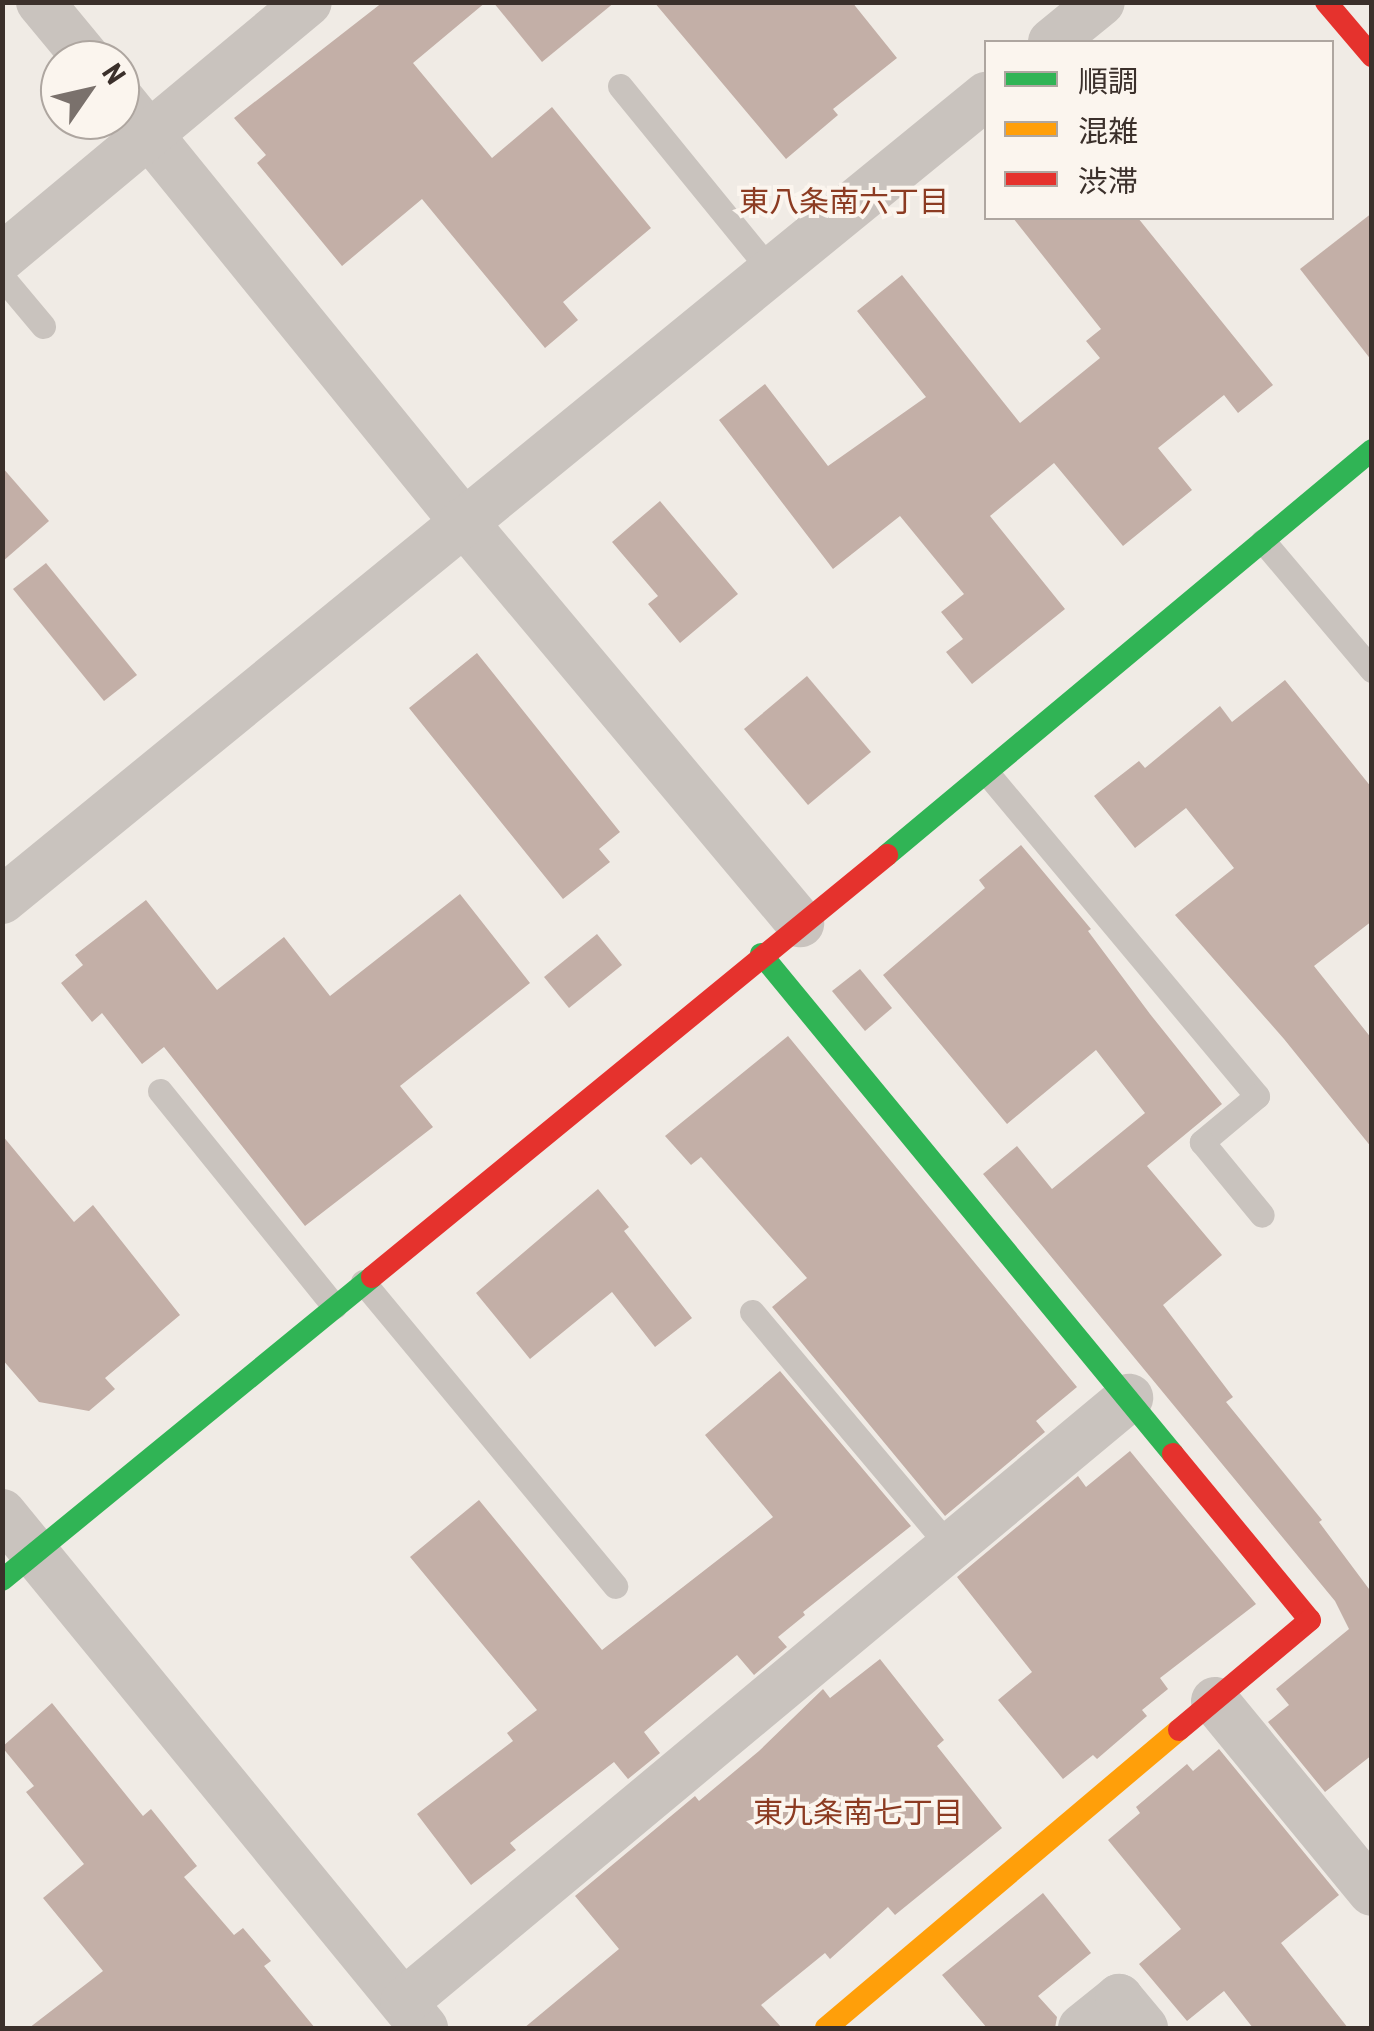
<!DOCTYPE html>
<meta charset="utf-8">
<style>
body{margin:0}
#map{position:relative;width:1374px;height:2031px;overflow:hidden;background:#f0ebe5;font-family:"Roboto Condensed","Noto Sans JP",sans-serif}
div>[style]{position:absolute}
.building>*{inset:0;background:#c3afa7}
.lane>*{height:25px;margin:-12.5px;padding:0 12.5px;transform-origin:12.5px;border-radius:12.5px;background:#c9c3be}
.street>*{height:48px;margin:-24px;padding:0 24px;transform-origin:24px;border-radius:24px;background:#c9c3be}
.fast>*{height:22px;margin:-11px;padding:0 11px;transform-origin:11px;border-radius:11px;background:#30b455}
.slow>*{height:22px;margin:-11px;padding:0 11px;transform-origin:11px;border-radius:11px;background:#ff9f0a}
.jam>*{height:22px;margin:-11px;padding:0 11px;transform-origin:11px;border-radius:11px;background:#e5322d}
span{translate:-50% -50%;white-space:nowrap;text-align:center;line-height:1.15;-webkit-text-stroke:8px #fbf5ee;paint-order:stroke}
.neighbourhood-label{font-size:30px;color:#8c3b22}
.frame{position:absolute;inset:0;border:5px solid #3b302b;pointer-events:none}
.legend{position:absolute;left:984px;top:40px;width:350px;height:180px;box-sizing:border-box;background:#fbf5ee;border:2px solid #aea6a0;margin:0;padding:12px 18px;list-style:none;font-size:30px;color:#3b302b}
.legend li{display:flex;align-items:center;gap:20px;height:50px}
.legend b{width:50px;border:2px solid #aea6a0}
.north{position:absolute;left:40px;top:40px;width:100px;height:100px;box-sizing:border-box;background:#fbf5ee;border:2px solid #aea6a0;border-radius:50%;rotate:56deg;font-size:28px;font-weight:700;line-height:40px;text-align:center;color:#3b302b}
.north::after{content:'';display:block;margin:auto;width:35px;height:45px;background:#7a716c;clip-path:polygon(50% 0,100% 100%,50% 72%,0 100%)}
</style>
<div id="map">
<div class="building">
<div style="clip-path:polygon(383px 2px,486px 2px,413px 63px,492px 158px,552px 107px,651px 228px,563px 302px,578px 320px,545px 348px,422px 199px,342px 266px,257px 163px,266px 155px,234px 118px)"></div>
<div style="clip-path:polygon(493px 2px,615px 2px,542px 62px)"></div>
<div style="clip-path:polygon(654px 2px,852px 2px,897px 58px,833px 109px,838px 115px,786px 159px)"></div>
<div style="clip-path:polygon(1372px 213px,1372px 361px,1300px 269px)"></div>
<div style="clip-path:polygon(1013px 218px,1138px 218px,1273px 385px,1238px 413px,1224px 395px,1158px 448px,1192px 490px,1123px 546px,1054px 463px,990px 516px,1065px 609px,972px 684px,946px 652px,963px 639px,941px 612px,964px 594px,900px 516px,833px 569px,719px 420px,765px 384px,828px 466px,926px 397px,857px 311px,902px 275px,1020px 423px,1100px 358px,1086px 341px,1101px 329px)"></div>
<div style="clip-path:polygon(2px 467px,49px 521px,2px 562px)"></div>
<div style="clip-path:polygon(660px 501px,738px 594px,680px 643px,648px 604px,658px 596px,612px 542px)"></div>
<div style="clip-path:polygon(46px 563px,137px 675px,104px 701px,13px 589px)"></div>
<div style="clip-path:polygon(477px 653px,620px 832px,599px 849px,610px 862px,563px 899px,409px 708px)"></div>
<div style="clip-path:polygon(807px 676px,871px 752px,808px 805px,744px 729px)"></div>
<div style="clip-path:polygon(1285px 680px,1372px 788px,1372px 921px,1314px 966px,1372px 1039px,1372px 1148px,1284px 1039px,1175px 915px,1234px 868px,1186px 808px,1135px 848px,1094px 796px,1139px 761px,1145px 768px,1220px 706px,1232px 722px)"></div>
<div style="clip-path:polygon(1021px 845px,1091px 929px,1088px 931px,1150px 1014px,1222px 1104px,1147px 1166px,1222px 1255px,1163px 1305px,1233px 1397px,1226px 1402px,1322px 1520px,1319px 1522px,1372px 1593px,1372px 1755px,1325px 1792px,1268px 1722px,1289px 1705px,1276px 1689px,1349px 1629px,1335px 1601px,983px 1174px,1017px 1146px,1052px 1189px,1145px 1113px,1096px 1050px,1007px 1124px,883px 975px,985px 888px,979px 880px)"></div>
<div style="clip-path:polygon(460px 894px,530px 983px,400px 1086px,433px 1127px,305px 1226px,164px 1047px,142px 1064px,102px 1013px,92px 1022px,61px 983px,83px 965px,75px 955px,146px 900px,217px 990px,284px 937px,330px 996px)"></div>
<div style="clip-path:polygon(597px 934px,622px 965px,569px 1008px,544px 977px)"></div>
<div style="clip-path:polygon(860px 969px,892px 1008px,865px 1031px,832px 991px)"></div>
<div style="clip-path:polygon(788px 1036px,1077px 1387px,1036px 1421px,1045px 1432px,945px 1516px,772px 1307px,807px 1278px,701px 1157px,691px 1165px,665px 1136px)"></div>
<div style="clip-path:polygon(2px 1135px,74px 1222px,93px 1205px,180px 1315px,105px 1378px,115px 1389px,89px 1411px,39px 1402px,2px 1359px)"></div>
<div style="clip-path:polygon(598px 1189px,629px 1227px,624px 1231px,692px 1318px,655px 1347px,612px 1292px,530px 1359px,476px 1293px)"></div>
<div style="clip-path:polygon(780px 1371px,911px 1526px,803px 1612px,805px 1615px,778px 1637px,787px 1647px,754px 1675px,737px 1655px,644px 1732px,660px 1753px,628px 1779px,614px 1762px,510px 1843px,516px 1850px,471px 1885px,417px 1814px,513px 1741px,507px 1733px,537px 1710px,410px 1557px,479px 1500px,602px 1650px,773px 1517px,705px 1435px)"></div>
<div style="clip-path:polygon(1130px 1451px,1256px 1604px,1160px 1678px,1168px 1689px,1142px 1710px,1147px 1716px,1097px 1759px,1093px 1755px,1063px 1779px,998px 1700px,1032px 1672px,957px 1577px,1078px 1476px,1086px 1487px)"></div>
<div style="clip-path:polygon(880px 1659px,944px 1740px,937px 1746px,1002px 1828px,895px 1915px,888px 1907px,830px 1959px,825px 1953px,761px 2005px,782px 2028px,524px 2028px,619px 1949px,575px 1896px,695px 1796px,699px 1801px,759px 1751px,823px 1689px,830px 1698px)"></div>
<div style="clip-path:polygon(52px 1703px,143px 1816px,151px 1809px,197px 1866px,184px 1877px,234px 1935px,243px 1928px,271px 1961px,264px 1966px,315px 2028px,29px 2028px,103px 1971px,43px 1898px,84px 1864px,26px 1792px,34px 1786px,2px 1747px)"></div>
<div style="clip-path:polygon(1219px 1749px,1339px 1895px,1281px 1943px,1348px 2028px,1253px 2028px,1224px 1991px,1187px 2021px,1139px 1964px,1181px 1929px,1108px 1840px,1140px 1813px,1136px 1807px,1187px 1764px,1193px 1771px)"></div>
<div style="clip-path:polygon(1043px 1893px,1091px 1953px,1038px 1996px,1057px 2017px,1055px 2028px,987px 2028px,942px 1975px)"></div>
</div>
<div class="lane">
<div style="left:620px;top:86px;width:239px;rotate:50.8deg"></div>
<div style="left:2px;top:277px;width:64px;rotate:50.1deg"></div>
<div style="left:1263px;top:541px;width:169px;rotate:49.8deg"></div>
<div style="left:987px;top:773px;width:421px;rotate:50.1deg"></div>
<div style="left:1257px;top:1096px;width:72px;rotate:140.1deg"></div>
<div style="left:1202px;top:1142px;width:94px;rotate:50.6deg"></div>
<div style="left:160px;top:1091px;width:277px;rotate:51deg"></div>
<div style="left:363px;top:1282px;width:395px;rotate:50.3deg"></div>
<div style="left:752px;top:1312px;width:307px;rotate:49.9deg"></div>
</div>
<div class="street">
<div style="left:40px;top:2px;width:75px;rotate:50.4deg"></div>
<div style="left:1052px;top:42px;width:63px;rotate:-39.2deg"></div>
<div style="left:120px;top:99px;width:544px;rotate:50.9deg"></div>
<div style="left:463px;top:521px;width:525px;rotate:50.03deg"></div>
<div style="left:2px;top:257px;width:398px;rotate:-39.8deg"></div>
<div style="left:2px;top:900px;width:1271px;rotate:-39.25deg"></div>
<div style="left:2px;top:1513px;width:666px;rotate:50.67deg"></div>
<div style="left:1215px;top:1701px;width:247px;rotate:50.6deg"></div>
<div style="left:404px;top:2002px;width:944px;rotate:-39.8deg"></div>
<div style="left:1082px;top:2028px;width:48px;rotate:-39deg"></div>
<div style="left:1119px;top:1998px;width:39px;rotate:50deg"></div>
</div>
<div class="fast">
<div style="left:887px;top:855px;width:632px;rotate:-39.86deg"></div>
<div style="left:761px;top:954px;width:648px;rotate:50.51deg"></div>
<div style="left:2px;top:1580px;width:478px;rotate:-39.3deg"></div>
</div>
<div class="slow">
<div style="left:826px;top:2028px;width:462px;rotate:-40.2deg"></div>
</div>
<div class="jam">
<div style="left:1326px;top:2px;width:71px;rotate:49.6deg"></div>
<div style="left:372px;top:1277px;width:666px;rotate:-39.33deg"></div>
<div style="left:1173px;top:1454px;width:215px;rotate:50.5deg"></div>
<div style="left:1310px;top:1620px;width:171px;rotate:140deg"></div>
</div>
<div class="neighbourhood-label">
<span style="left:844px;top:202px">東八条南六丁目</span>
<span style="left:858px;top:1813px">東九条南七丁目</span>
</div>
<div class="frame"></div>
<ul class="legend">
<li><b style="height:12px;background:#30b455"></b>順調</li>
<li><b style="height:12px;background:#ff9f0a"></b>混雑</li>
<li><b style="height:12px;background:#e5322d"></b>渋滞</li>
</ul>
<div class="north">N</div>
</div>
